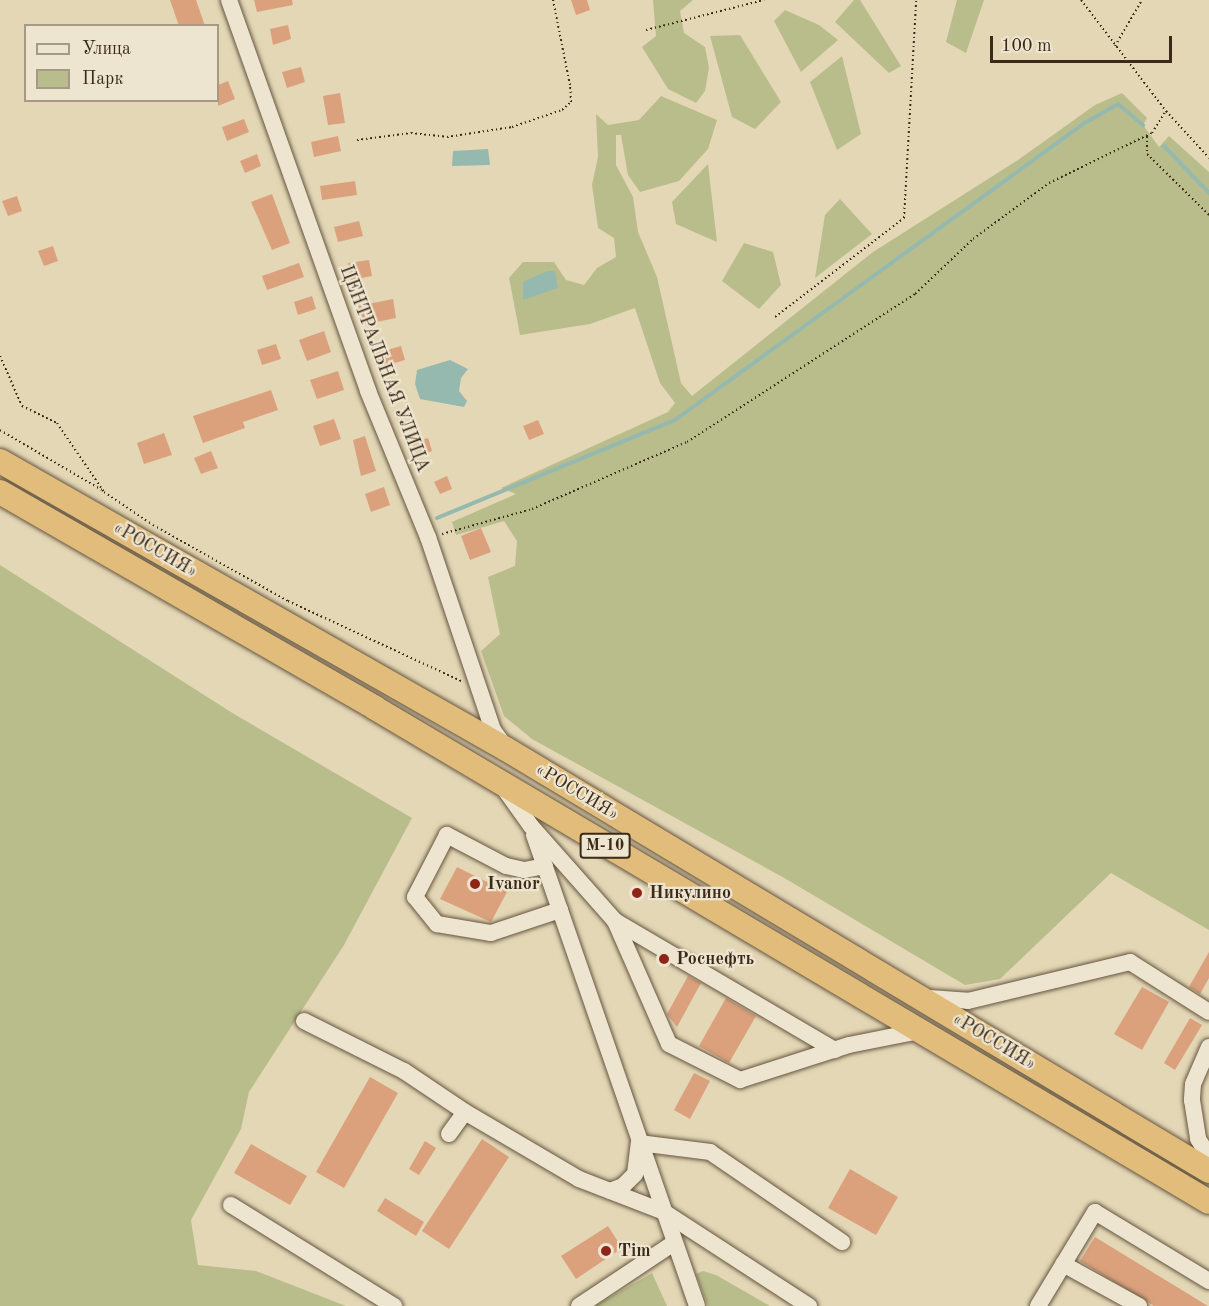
<!DOCTYPE html>
<meta charset="utf-8">
<style>
body{margin:0}
#map{position:relative;width:1209px;height:1306px;overflow:hidden;background:#e4d7b6;font-family:"Old Standard TT",serif}
div>[style]{position:absolute}
.green>*{inset:0;background:#b9bd8b}
.water>*{inset:0;background:#95b9af}
.stream>*{height:4px;margin:-2px;padding:0 2px;transform-origin:2px;border-radius:2px;background:#95b9af}
.building>*{inset:0;background:#dba17d}
.path>*{height:2px;margin-top:-1px;transform-origin:0;background:repeating-linear-gradient(90deg,#3b2a17 0 1.5px,transparent 0 4.5px)}
.roads{filter:drop-shadow(0 0 2px #65553f) drop-shadow(0 0 2px #65553f)}
.minor>*{height:16px;margin:-8px;padding:0 8px;transform-origin:8px;border-radius:8px;background:#ede5d0}
.highway>*{height:24px;margin:-12px;padding:0 12px;transform-origin:12px;border-radius:12px;background:#e2bc7b}
.dots>*{width:16px;height:16px;translate:-50% -50%;box-sizing:border-box;border:3px solid #ede5d0;border-radius:50%}
span{translate:-50% -50%;white-space:nowrap;text-align:center;line-height:1.15;-webkit-text-stroke:4.5px #ede5d0;paint-order:stroke}
.shield-label span{padding:2px 4px;background:#ede5d0;border:2px solid;border-radius:4px;-webkit-text-stroke-width:0}
.shield-label{font-size:16px;color:#3b2a17;font-weight:700}
.street-label{font-size:18px;color:#3b2a17}
.poi-label{font-size:18px;color:#3b2a17;font-weight:700}
.left{translate:0 -50%;text-align:left}
.legend{position:absolute;left:24px;top:24px;width:195px;height:78px;box-sizing:border-box;background:#ede5d0;border:2px solid #a69a86;margin:0;padding:8px 10px;list-style:none;font-size:18px;color:#3b2a17}
.legend li{display:flex;align-items:center;gap:12px;height:30px}
.legend b{width:30px;border:2px solid #a69a86}
.scale{position:absolute;left:990px;top:36px;width:182px;height:27px;box-sizing:border-box;border:3px solid #3b2a17;border-top:0;padding-left:8px;font-size:18px;line-height:21px;white-space:nowrap;color:#3b2a17;-webkit-text-stroke:4px #ede5d0;paint-order:stroke}
</style>
<div id="map">
<div class="green">
<div style="clip-path:polygon(653px 0,693px 0,680px 11px,684px 33px,705px 47px,709px 68px,705px 91px,696px 103px,668px 89px,642px 47px,656px 36px)"></div>
<div style="clip-path:polygon(854px 0,860px 0,901px 66px,889px 73px,835px 22px)"></div>
<div style="clip-path:polygon(957px 0,984px 0,966px 53px,946px 42px)"></div>
<div style="clip-path:polygon(785px 10px,819px 25px,838px 40px,801px 72px,774px 21px)"></div>
<div style="clip-path:polygon(740px 35px,781px 102px,755px 129px,732px 117px,710px 36px)"></div>
<div style="clip-path:polygon(842px 56px,861px 134px,837px 150px,810px 82px)"></div>
<div style="clip-path:polygon(1122px 93px,1147px 118px,1143px 125px,1159px 147px,1169px 136px,1209px 172px,1209px 930px,1111px 873px,1000px 979px,965px 985px,786px 879px,532px 739px,504px 716px,481px 651px,500px 634px,488px 577px,515px 566px,517px 541px,504px 521px,456px 535px,452px 522px,516px 494px,501px 488px,668px 412px,675px 403px,660px 383px,635px 308px,590px 324px,520px 335px,509px 278px,523px 262px,554px 262px,566px 280px,584px 285px,597px 268px,616px 257px,614px 238px,598px 228px,592px 185px,598px 157px,596px 114px,608px 125px,639px 120px,661px 96px,717px 120px,708px 149px,679px 181px,640px 192px,628px 175px,621px 135px,616px 135px,616px 165px,633px 197px,638px 232px,657px 277px,681px 383px,692px 396px,873px 252px,1018px 160px,1095px 105px)"></div>
<div style="clip-path:polygon(708px 164px,717px 242px,676px 224px,672px 202px)"></div>
<div style="clip-path:polygon(840px 199px,872px 234px,815px 278px,825px 215px)"></div>
<div style="clip-path:polygon(744px 243px,773px 252px,781px 285px,759px 309px,722px 281px)"></div>
<div style="clip-path:polygon(0 565px,234px 714px,412px 818px,344px 945px,249px 1092px,241px 1129px,191px 1220px,198px 1265px,256px 1271px,346px 1306px,0 1306px)"></div>
<div style="clip-path:polygon(703px 1271px,716px 1275px,770px 1306px,708px 1306px,696px 1274px)"></div>
<div style="clip-path:polygon(652px 1273px,667px 1306px,595px 1306px)"></div>
</div>
<div class="water">
<div style="clip-path:polygon(488px 149px,490px 165px,452px 166px,453px 151px)"></div>
<div style="clip-path:polygon(547px 271px,555px 271px,558px 288px,523px 300px,523px 282px)"></div>
<div style="clip-path:polygon(450px 360px,468px 369px,461px 378px,459px 391px,467px 401px,464px 407px,420px 399px,415px 384px,417px 370px)"></div>
</div>
<div class="stream">
<div style="left:1164px;top:146px;width:65px;rotate:46.2deg"></div>
<div style="left:437px;top:518px;width:257px;rotate:-22.4deg"></div>
<div style="left:675px;top:420px;width:504px;rotate:-35.96deg"></div>
<div style="left:1083px;top:124px;width:40px;rotate:-29.7deg"></div>
<div style="left:1118px;top:104px;width:33px;rotate:40deg"></div>
</div>
<div class="building">
<div style="clip-path:polygon(170px 0,196px 0,205px 26px,179px 26px)"></div>
<div style="clip-path:polygon(254px 0,292px 0,293px 5px,257px 12px)"></div>
<div style="clip-path:polygon(571px 0,587px 0,590px 10px,576px 15px)"></div>
<div style="clip-path:polygon(288px 25px,291px 39px,273px 45px,270px 29px)"></div>
<div style="clip-path:polygon(301px 67px,305px 82px,287px 88px,282px 72px)"></div>
<div style="clip-path:polygon(228px 81px,235px 99px,218px 106px,218px 85px)"></div>
<div style="clip-path:polygon(340px 93px,345px 123px,328px 125px,323px 96px)"></div>
<div style="clip-path:polygon(244px 119px,249px 132px,227px 141px,222px 127px)"></div>
<div style="clip-path:polygon(338px 136px,341px 151px,314px 157px,311px 142px)"></div>
<div style="clip-path:polygon(257px 154px,261px 166px,245px 173px,240px 161px)"></div>
<div style="clip-path:polygon(355px 181px,357px 195px,322px 200px,320px 186px)"></div>
<div style="clip-path:polygon(272px 194px,290px 243px,272px 250px,251px 202px)"></div>
<div style="clip-path:polygon(17px 196px,22px 211px,8px 216px,2px 201px)"></div>
<div style="clip-path:polygon(359px 221px,363px 236px,338px 242px,334px 227px)"></div>
<div style="clip-path:polygon(53px 246px,58px 261px,44px 266px,38px 251px)"></div>
<div style="clip-path:polygon(369px 260px,372px 276px,351px 280px,348px 263px)"></div>
<div style="clip-path:polygon(299px 263px,304px 277px,267px 290px,262px 276px)"></div>
<div style="clip-path:polygon(312px 296px,316px 309px,298px 315px,294px 302px)"></div>
<div style="clip-path:polygon(393px 299px,396px 318px,361px 325px,358px 306px)"></div>
<div style="clip-path:polygon(324px 331px,331px 352px,307px 361px,299px 340px)"></div>
<div style="clip-path:polygon(276px 344px,281px 359px,262px 365px,257px 350px)"></div>
<div style="clip-path:polygon(401px 346px,405px 360px,377px 368px,373px 354px)"></div>
<div style="clip-path:polygon(338px 371px,344px 390px,317px 399px,310px 380px)"></div>
<div style="clip-path:polygon(271px 390px,278px 410px,243px 422px,245px 428px,203px 443px,193px 416px)"></div>
<div style="clip-path:polygon(334px 419px,341px 439px,320px 446px,313px 426px)"></div>
<div style="clip-path:polygon(538px 420px,544px 434px,529px 440px,523px 426px)"></div>
<div style="clip-path:polygon(164px 433px,172px 455px,144px 464px,137px 443px)"></div>
<div style="clip-path:polygon(365px 436px,376px 471px,361px 476px,353px 440px)"></div>
<div style="clip-path:polygon(428px 438px,432px 451px,417px 457px,412px 443px)"></div>
<div style="clip-path:polygon(211px 451px,218px 468px,201px 474px,194px 458px)"></div>
<div style="clip-path:polygon(447px 476px,452px 489px,440px 494px,434px 482px)"></div>
<div style="clip-path:polygon(384px 487px,390px 505px,371px 512px,365px 494px)"></div>
<div style="clip-path:polygon(481px 528px,491px 552px,470px 560px,461px 536px)"></div>
<div style="clip-path:polygon(457px 867px,507px 892px,491px 922px,440px 899px)"></div>
<div style="clip-path:polygon(1209px 952px,1209px 978px,1200px 994px,1189px 987px)"></div>
<div style="clip-path:polygon(688px 976px,701px 983px,677px 1027px,667px 1014px)"></div>
<div style="clip-path:polygon(1142px 987px,1169px 1002px,1142px 1050px,1114px 1034px)"></div>
<div style="clip-path:polygon(726px 998px,756px 1016px,729px 1063px,699px 1046px)"></div>
<div style="clip-path:polygon(1190px 1018px,1202px 1025px,1175px 1070px,1164px 1063px)"></div>
<div style="clip-path:polygon(694px 1073px,710px 1081px,690px 1119px,674px 1110px)"></div>
<div style="clip-path:polygon(370px 1077px,398px 1093px,344px 1188px,316px 1172px)"></div>
<div style="clip-path:polygon(482px 1139px,509px 1157px,449px 1249px,422px 1231px)"></div>
<div style="clip-path:polygon(425px 1141px,436px 1148px,419px 1175px,409px 1169px)"></div>
<div style="clip-path:polygon(251px 1144px,307px 1176px,290px 1205px,234px 1173px)"></div>
<div style="clip-path:polygon(850px 1169px,898px 1197px,876px 1235px,828px 1208px)"></div>
<div style="clip-path:polygon(385px 1198px,424px 1222px,416px 1236px,377px 1211px)"></div>
<div style="clip-path:polygon(608px 1226px,622px 1248px,576px 1279px,561px 1256px)"></div>
<div style="clip-path:polygon(1095px 1237px,1208px 1306px,1154px 1306px,1080px 1261px)"></div>
</div>
<div class="path">
<div style="left:1081px;top:0;width:140px;rotate:52.6deg"></div>
<div style="left:1166px;top:111px;width:64px;rotate:47.5deg"></div>
<div style="left:646px;top:30px;width:122px;rotate:-14.3deg"></div>
<div style="left:1115px;top:46px;width:53px;rotate:-59.6deg"></div>
<div style="left:1147px;top:136px;width:18px;rotate:90deg"></div>
<div style="left:1147px;top:154px;width:87px;rotate:44.5deg"></div>
<div style="left:357px;top:140px;width:54px;rotate:-7.4deg"></div>
<div style="left:411px;top:133px;width:36px;rotate:6deg"></div>
<div style="left:447px;top:137px;width:66px;rotate:-8.7deg"></div>
<div style="left:512px;top:127px;width:53px;rotate:-18.8deg"></div>
<div style="left:562px;top:110px;width:12px;rotate:-42deg"></div>
<div style="left:571px;top:102px;width:17px;rotate:-93deg"></div>
<div style="left:570px;top:85px;width:87px;rotate:-101.3deg"></div>
<div style="left:775px;top:317px;width:163px;rotate:-37.5deg"></div>
<div style="left:904px;top:218px;width:218px;rotate:-86.8deg"></div>
<div style="left:0;top:356px;width:55px;rotate:66.3deg"></div>
<div style="left:22px;top:406px;width:39px;rotate:26deg"></div>
<div style="left:57px;top:423px;width:83px;rotate:55.7deg"></div>
<div style="left:104px;top:492px;width:59px;rotate:34deg"></div>
<div style="left:153px;top:525px;width:155px;rotate:29.4deg"></div>
<div style="left:288px;top:601px;width:191px;rotate:24.8deg"></div>
<div style="left:0;top:430px;width:118px;rotate:30.5deg"></div>
<div style="left:442px;top:534px;width:93px;rotate:-15.5deg"></div>
<div style="left:532px;top:509px;width:169px;rotate:-23.4deg"></div>
<div style="left:687px;top:442px;width:272px;rotate:-33deg"></div>
<div style="left:915px;top:294px;width:80px;rotate:-43.5deg"></div>
<div style="left:973px;top:239px;width:94px;rotate:-36.4deg"></div>
<div style="left:1049px;top:183px;width:114px;rotate:-25.9deg"></div>
<div style="left:1152px;top:133px;width:26px;rotate:-58deg"></div>
</div>
<div class="roads">
<div class="minor">
<div style="left:229px;top:0;width:415px;rotate:70.4deg"></div>
<div style="left:368px;top:391px;width:158px;rotate:67.7deg"></div>
<div style="left:428px;top:537px;width:204px;rotate:71.4deg"></div>
<div style="left:493px;top:730px;width:17px;rotate:54deg"></div>
<div style="left:506px;top:791px;width:43px;rotate:54.5deg"></div>
<div style="left:531px;top:826px;width:127px;rotate:48.5deg"></div>
<div style="left:615px;top:921px;width:134px;rotate:66.3deg"></div>
<div style="left:669px;top:1044px;width:80px;rotate:26.9deg"></div>
<div style="left:740px;top:1080px;width:114px;rotate:-17.8deg"></div>
<div style="left:849px;top:1045px;width:71px;rotate:-11.3deg"></div>
<div style="left:534px;top:835px;width:498px;rotate:70.9deg"></div>
<div style="left:545px;top:866px;width:21px;rotate:169deg"></div>
<div style="left:524px;top:870px;width:18px;rotate:-167deg"></div>
<div style="left:506px;top:866px;width:67px;rotate:-152.3deg"></div>
<div style="left:447px;top:835px;width:70px;rotate:117.3deg"></div>
<div style="left:415px;top:897px;width:35px;rotate:51deg"></div>
<div style="left:437px;top:924px;width:55px;rotate:9.5deg"></div>
<div style="left:491px;top:933px;width:73px;rotate:-18.4deg"></div>
<div style="left:615px;top:921px;width:255px;rotate:30.4deg"></div>
<div style="left:929px;top:998px;width:39px;rotate:4deg"></div>
<div style="left:968px;top:1001px;width:167px;rotate:-13.5deg"></div>
<div style="left:1130px;top:962px;width:93px;rotate:32.3deg"></div>
<div style="left:304px;top:1021px;width:112px;rotate:26.6deg"></div>
<div style="left:404px;top:1071px;width:73px;rotate:33.9deg"></div>
<div style="left:1209px;top:1047px;width:40px;rotate:113.4deg"></div>
<div style="left:1193px;top:1084px;width:16px;rotate:94deg"></div>
<div style="left:1192px;top:1100px;width:39px;rotate:81deg"></div>
<div style="left:1198px;top:1139px;width:20px;rotate:57deg"></div>
<div style="left:449px;top:1134px;width:27px;rotate:-54deg"></div>
<div style="left:465px;top:1112px;width:132px;rotate:30.4deg"></div>
<div style="left:579px;top:1179px;width:91px;rotate:21.2deg"></div>
<div style="left:664px;top:1212px;width:173px;rotate:33deg"></div>
<div style="left:610px;top:1191px;width:14px;rotate:-21deg"></div>
<div style="left:623px;top:1186px;width:17px;rotate:-45deg"></div>
<div style="left:635px;top:1174px;width:31px;rotate:-83deg"></div>
<div style="left:639px;top:1143px;width:72px;rotate:7.2deg"></div>
<div style="left:710px;top:1152px;width:160px;rotate:34.3deg"></div>
<div style="left:231px;top:1205px;width:192px;rotate:31.8deg"></div>
<div style="left:1063px;top:1264px;width:87px;rotate:28.9deg"></div>
<div style="left:579px;top:1306px;width:114px;rotate:-33.6deg"></div>
<div style="left:1038px;top:1306px;width:110px;rotate:-58.8deg"></div>
<div style="left:1095px;top:1212px;width:133px;rotate:31.2deg"></div>
</div>
<div class="highway">
<div style="left:0;top:461px;width:582px;rotate:29.65deg"></div>
<div style="left:506px;top:749px;width:820px;rotate:30.98deg"></div>
<div style="left:0;top:492px;width:433px;rotate:29.9deg"></div>
<div style="left:375px;top:708px;width:969px;rotate:30.64deg"></div>
</div>
</div>
<div class="dots">
<div style="left:475px;top:884px;background:#8f2418"></div>
<div style="left:637px;top:893px;background:#8f2418"></div>
<div style="left:664px;top:959px;background:#8f2418"></div>
<div style="left:606px;top:1251px;background:#8f2418"></div>
</div>
<div class="shield-label">
<span style="left:605px;top:846px">М-10</span>
</div>
<div class="street-label">
<span style="left:384px;top:369px;rotate:69deg">ЦЕНТРАЛЬНАЯ УЛИЦА</span>
<span style="left:155px;top:550px;rotate:30deg">«РОССИЯ»</span>
<span style="left:577px;top:792px;rotate:31deg">«РОССИЯ»</span>
<span style="left:994px;top:1042px;rotate:31deg">«РОССИЯ»</span>
</div>
<div class="poi-label">
<span class="left" style="left:487px;top:884px">Ivanor</span>
<span class="left" style="left:649px;top:893px">Никулино</span>
<span class="left" style="left:676px;top:959px">Роснефть</span>
<span class="left" style="left:618px;top:1251px">Tim</span>
</div>
<ul class="legend">
<li><b style="height:8px;background:#ede5d0"></b>Улица</li>
<li><b style="height:16px;background:#b9bd8b"></b>Парк</li>
</ul>
<div class="scale">100 m</div>
</div>
